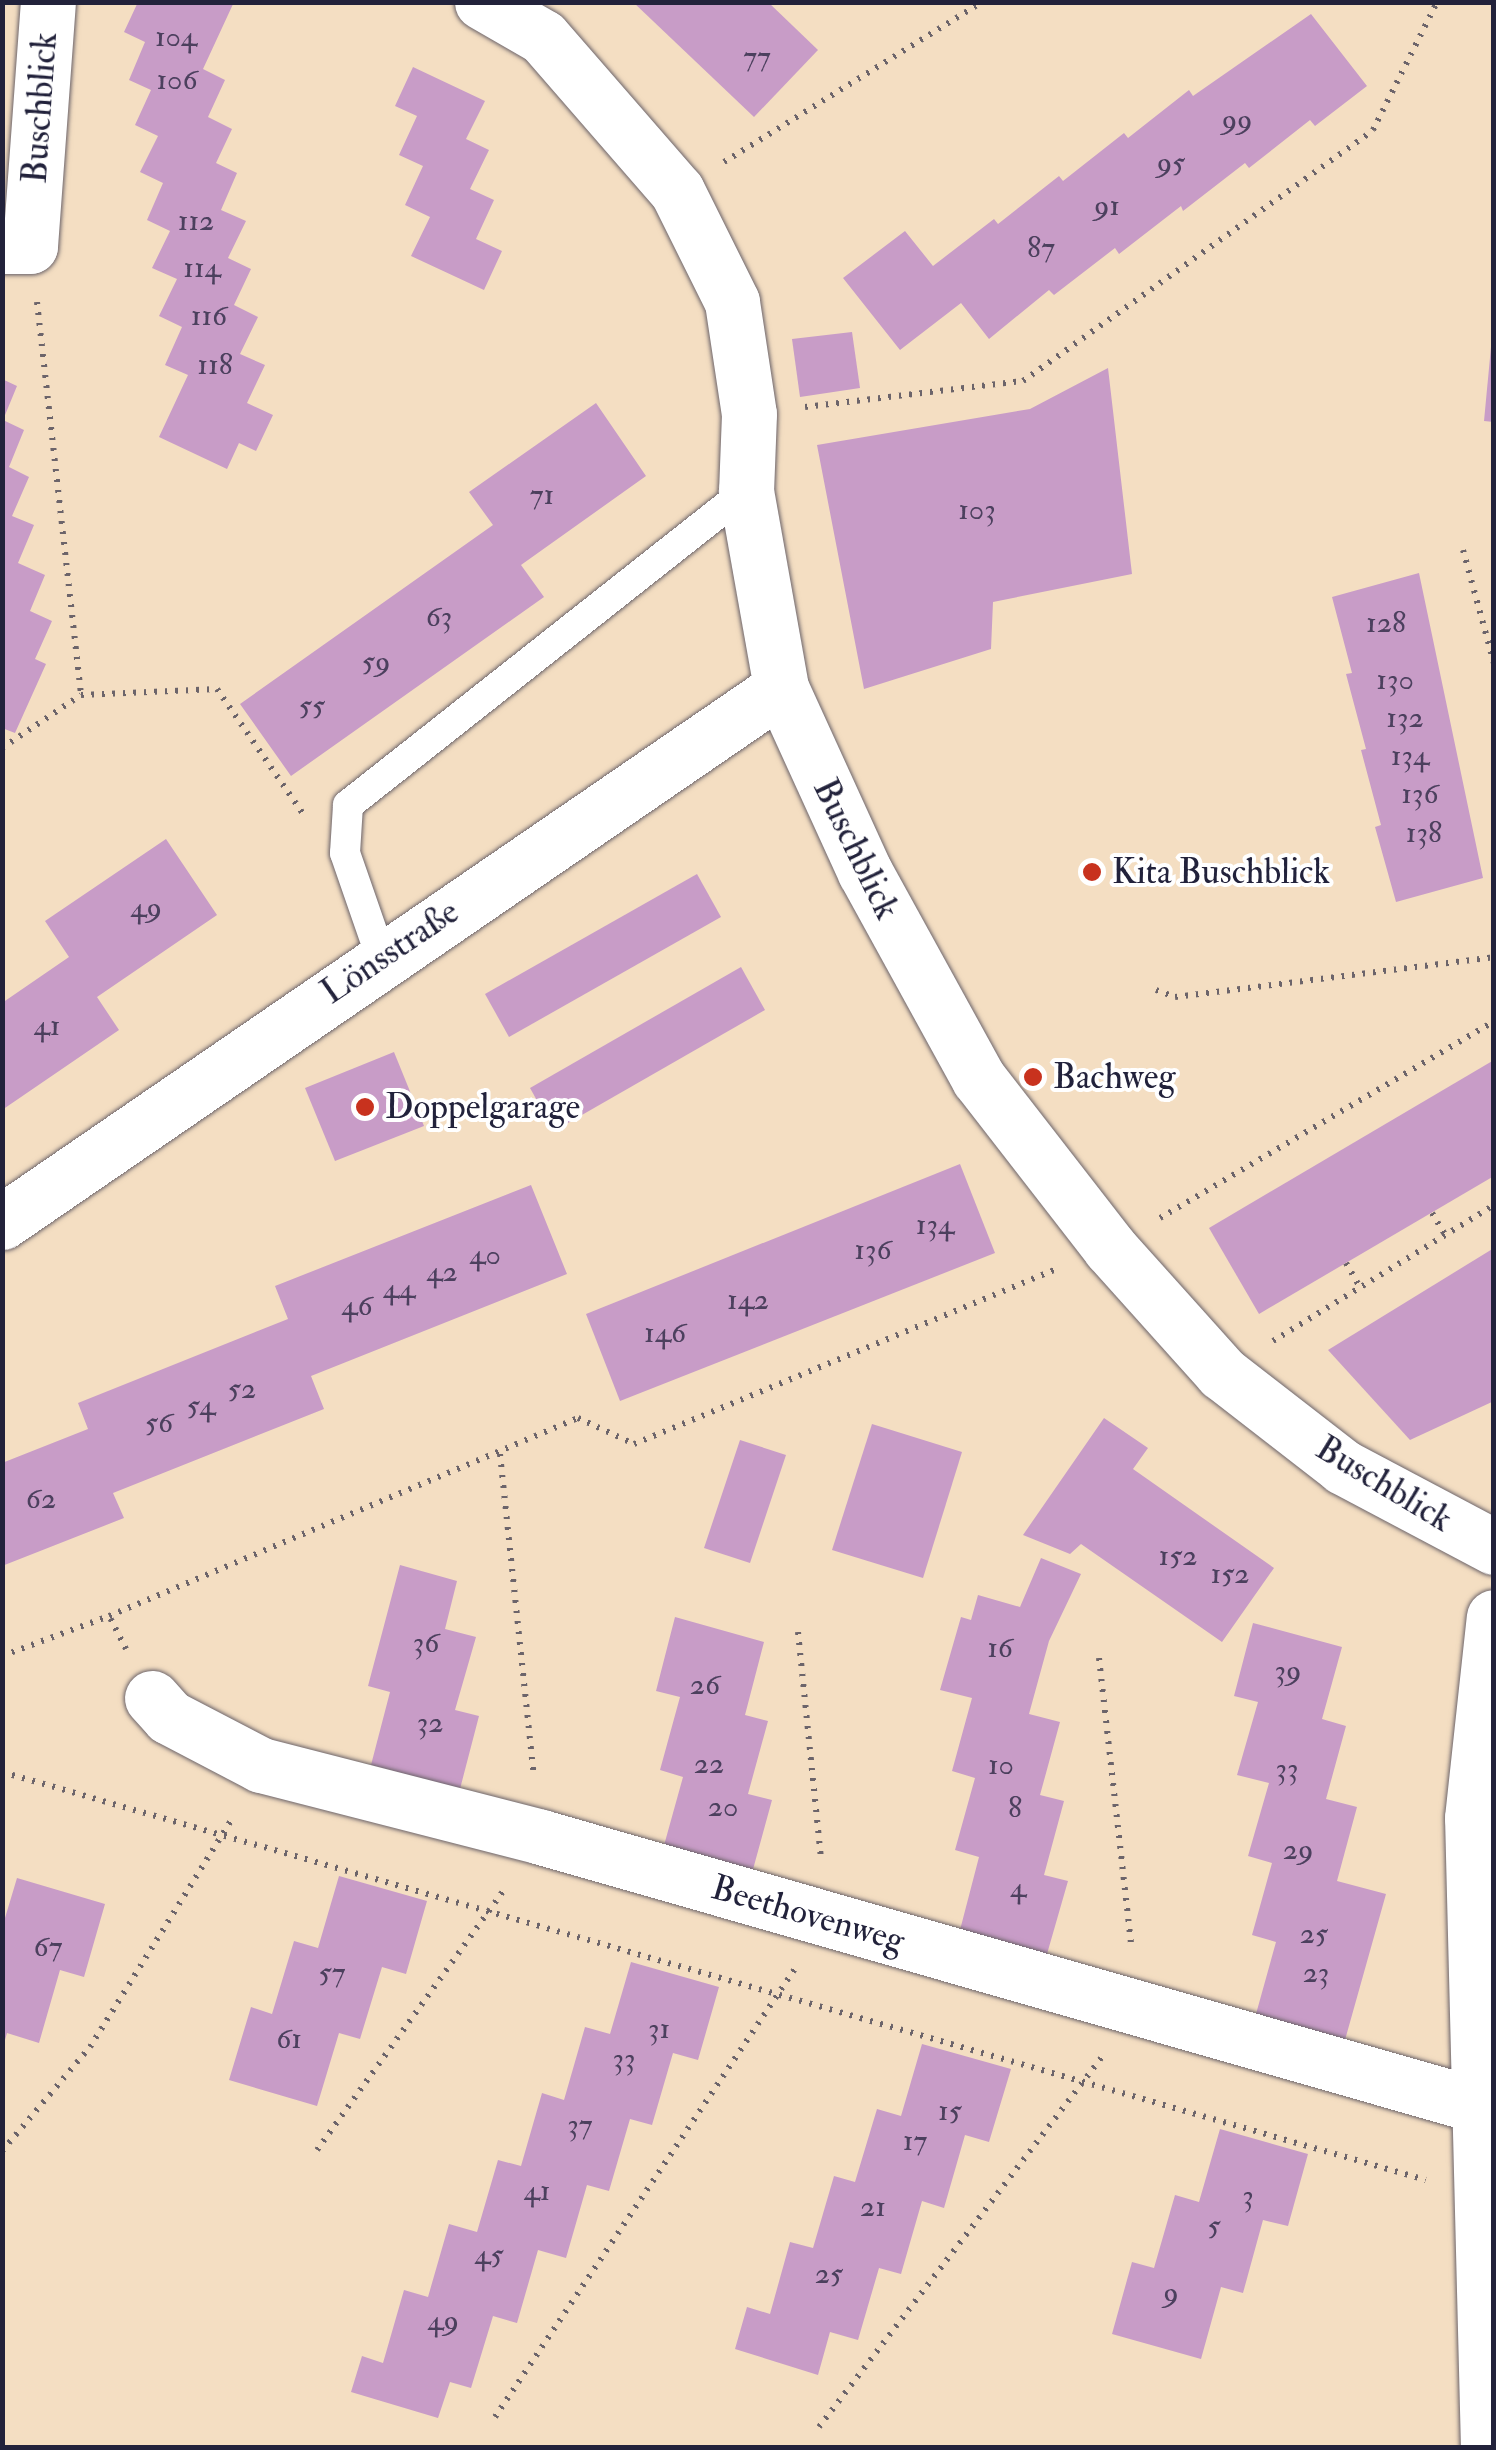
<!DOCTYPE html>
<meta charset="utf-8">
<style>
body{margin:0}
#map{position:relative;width:1496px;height:2450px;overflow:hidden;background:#f4dec2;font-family:"IM FELL Double Pica",serif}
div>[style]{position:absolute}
.building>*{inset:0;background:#c89cc7}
.path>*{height:6px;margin-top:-3px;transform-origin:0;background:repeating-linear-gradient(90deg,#6c646a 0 2.5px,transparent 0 10.5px)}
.roads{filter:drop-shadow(0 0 2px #6c646a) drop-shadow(0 0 2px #6c646a)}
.service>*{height:30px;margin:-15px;padding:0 15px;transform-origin:15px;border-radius:15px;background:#fff}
.minor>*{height:55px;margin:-27.5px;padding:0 27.5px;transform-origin:27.5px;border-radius:27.5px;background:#fff}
.dots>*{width:28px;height:28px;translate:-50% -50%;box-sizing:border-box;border:5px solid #fff;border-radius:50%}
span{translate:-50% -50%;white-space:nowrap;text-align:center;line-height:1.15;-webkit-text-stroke:8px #fff;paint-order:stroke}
.number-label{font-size:30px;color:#4c405e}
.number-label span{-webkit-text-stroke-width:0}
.street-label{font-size:35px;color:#22223b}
.poi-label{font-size:35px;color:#22223b}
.left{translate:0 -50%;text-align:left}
.frame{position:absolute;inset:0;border:5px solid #22223b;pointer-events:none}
</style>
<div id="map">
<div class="building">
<div style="clip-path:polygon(138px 2px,234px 2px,203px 69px,225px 80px,208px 117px,232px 129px,216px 163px,237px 173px,221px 210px,246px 221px,228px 258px,251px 269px,234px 305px,258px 317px,240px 354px,265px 365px,247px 403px,273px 415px,256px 451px,239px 443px,227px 469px,159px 437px,188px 375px,165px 365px,182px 327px,159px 316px,177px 279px,152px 268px,170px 231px,147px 220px,163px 183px,140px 172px,158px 136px,135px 125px,151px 90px,129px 80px,145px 42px,124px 32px)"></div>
<div style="clip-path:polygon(633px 2px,768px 2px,818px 50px,754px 117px)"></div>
<div style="clip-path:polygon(1311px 14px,1367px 86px,1315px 126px,1310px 120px,1249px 168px,1245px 163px,1183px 211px,1181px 206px,1119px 254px,1115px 248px,1054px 295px,1049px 290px,989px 339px,961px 303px,900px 350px,843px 278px,905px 231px,933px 266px,994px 219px,998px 224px,1059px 176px,1063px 181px,1124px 133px,1128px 138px,1189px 90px,1193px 96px)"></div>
<div style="clip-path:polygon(413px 67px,485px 101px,466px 139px,489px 150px,470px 189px,494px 200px,476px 239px,502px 251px,484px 290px,411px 256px,430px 217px,405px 205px,423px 166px,399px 155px,417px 116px,395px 106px)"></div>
<div style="clip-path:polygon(852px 332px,860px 388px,800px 397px,792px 339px)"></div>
<div style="clip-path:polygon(1491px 347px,1494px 347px,1494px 422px,1484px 421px)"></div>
<div style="clip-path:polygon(1108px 368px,1132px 574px,993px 602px,991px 649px,864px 689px,817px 445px,1030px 409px)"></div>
<div style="clip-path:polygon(2px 379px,17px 386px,3px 420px,24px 430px,9px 467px,29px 477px,12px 516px,34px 525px,18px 563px,45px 575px,30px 611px,52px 621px,35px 659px,46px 664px,15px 733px,2px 728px)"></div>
<div style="clip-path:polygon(596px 403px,646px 476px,521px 565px,544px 597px,291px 776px,240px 704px,493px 525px,469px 492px)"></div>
<div style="clip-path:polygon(1419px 573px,1483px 878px,1396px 902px,1375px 827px,1381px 825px,1361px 750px,1366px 749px,1346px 674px,1352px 673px,1332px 597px)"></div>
<div style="clip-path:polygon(166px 839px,217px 915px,97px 997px,119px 1030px,2px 1110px,2px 1003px,69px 957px,45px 921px)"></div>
<div style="clip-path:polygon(697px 874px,721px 917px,509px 1037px,485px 994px)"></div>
<div style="clip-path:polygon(741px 967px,765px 1010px,554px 1131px,530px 1088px)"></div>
<div style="clip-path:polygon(394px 1052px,424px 1126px,335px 1161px,305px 1088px)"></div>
<div style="clip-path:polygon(1494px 1060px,1494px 1176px,1259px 1314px,1209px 1228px)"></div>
<div style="clip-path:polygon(960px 1164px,995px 1253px,620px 1401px,586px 1314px)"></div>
<div style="clip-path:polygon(531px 1185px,567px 1274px,311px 1376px,324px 1409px,113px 1493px,124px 1518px,2px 1566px,2px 1463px,88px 1429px,78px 1403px,288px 1319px,275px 1286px)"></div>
<div style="clip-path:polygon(1494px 1248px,1494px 1401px,1410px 1440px,1328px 1350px)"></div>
<div style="clip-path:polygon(1104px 1418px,1148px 1448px,1133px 1469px,1274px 1568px,1222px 1642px,1081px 1544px,1070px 1554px,1023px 1535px)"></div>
<div style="clip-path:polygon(872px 1424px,962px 1452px,923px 1578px,832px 1550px)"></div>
<div style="clip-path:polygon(740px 1440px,786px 1455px,750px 1563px,704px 1548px)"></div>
<div style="clip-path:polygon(1041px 1558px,1081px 1574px,1049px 1641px,1029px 1714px,1060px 1722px,1040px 1795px,1064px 1801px,1044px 1875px,1068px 1881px,1047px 1954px,960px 1930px,979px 1857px,955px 1850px,975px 1778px,952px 1771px,972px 1698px,940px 1690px,961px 1617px,971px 1620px,978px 1595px,1020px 1607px)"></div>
<div style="clip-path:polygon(400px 1565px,457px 1581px,445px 1629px,476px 1637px,455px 1710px,479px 1716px,460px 1789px,371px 1765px,390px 1692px,368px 1686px)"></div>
<div style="clip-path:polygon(675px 1617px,764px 1642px,745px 1715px,768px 1721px,748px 1794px,772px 1800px,752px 1873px,663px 1849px,683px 1777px,660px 1770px,680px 1697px,656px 1691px)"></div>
<div style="clip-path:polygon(1253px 1623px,1342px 1647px,1322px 1719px,1346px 1726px,1326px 1799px,1357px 1807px,1337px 1881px,1386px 1894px,1345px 2040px,1256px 2014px,1276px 1942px,1252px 1935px,1272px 1863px,1248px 1856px,1269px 1783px,1237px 1775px,1258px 1702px,1234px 1696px)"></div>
<div style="clip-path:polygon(339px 1876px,427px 1901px,406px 1974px,382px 1967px,360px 2039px,339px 2033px,317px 2106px,229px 2080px,251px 2007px,272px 2014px,294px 1941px,318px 1948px)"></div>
<div style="clip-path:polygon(17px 1878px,105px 1904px,84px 1977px,60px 1970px,39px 2043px,7px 2033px,3px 2047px,2px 1928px)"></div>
<div style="clip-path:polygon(631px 1962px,719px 1987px,698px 2060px,673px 2053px,652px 2125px,630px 2119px,609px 2191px,587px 2185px,566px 2258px,538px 2250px,517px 2323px,493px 2316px,471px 2388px,450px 2382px,438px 2418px,351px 2392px,362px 2356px,383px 2363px,404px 2290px,428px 2297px,449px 2224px,477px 2232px,498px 2160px,521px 2166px,542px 2093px,564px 2100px,585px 2027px,610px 2034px)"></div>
<div style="clip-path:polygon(922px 2044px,1011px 2069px,989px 2142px,965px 2135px,944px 2208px,922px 2201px,901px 2274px,879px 2268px,858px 2340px,830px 2332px,818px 2375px,735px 2349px,747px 2307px,770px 2314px,790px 2242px,813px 2248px,834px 2176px,855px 2182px,877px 2109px,901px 2116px)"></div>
<div style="clip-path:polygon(1220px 2129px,1308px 2154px,1288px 2226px,1263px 2220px,1243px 2293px,1221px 2287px,1201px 2359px,1112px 2334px,1132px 2262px,1154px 2268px,1175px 2195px,1199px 2202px)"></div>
</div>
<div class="path">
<div style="left:724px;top:162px;width:304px;rotate:-31.8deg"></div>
<div style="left:37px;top:302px;width:395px;rotate:83.6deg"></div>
<div style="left:805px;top:407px;width:220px;rotate:-6.8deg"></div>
<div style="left:1023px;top:381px;width:431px;rotate:-35.6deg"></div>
<div style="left:1373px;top:130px;width:143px;rotate:-63.4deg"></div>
<div style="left:1463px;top:550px;width:117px;rotate:74.7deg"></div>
<div style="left:2px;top:748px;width:95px;rotate:-33.9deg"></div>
<div style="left:81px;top:695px;width:136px;rotate:-2.5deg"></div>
<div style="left:217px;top:689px;width:150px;rotate:55.4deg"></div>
<div style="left:1156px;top:990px;width:20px;rotate:20deg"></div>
<div style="left:1175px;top:997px;width:321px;rotate:-7.1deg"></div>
<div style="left:1432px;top:1213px;width:26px;rotate:59deg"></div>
<div style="left:1160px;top:1218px;width:388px;rotate:-30.5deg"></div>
<div style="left:1346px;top:1263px;width:28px;rotate:60deg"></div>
<div style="left:1273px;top:1341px;width:259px;rotate:-31.6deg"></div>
<div style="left:500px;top:1454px;width:324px;rotate:84deg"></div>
<div style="left:798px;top:1632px;width:228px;rotate:84.2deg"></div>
<div style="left:126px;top:1649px;width:37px;rotate:-117deg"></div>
<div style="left:109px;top:1616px;width:509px;rotate:-22.89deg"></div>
<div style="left:578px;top:1418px;width:62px;rotate:24.9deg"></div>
<div style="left:634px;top:1444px;width:456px;rotate:-22.5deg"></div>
<div style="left:2px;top:1656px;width:114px;rotate:-20.5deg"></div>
<div style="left:1099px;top:1658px;width:289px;rotate:83.6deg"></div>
<div style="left:2px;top:1772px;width:1481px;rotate:15.99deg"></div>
<div style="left:317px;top:2150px;width:324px;rotate:-54.3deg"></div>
<div style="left:2px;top:2151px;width:136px;rotate:-49.8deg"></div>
<div style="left:90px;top:2047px;width:272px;rotate:-58.1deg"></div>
<div style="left:495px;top:2417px;width:541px;rotate:-56.22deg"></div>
<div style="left:819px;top:2427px;width:467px;rotate:-52.6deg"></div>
</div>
<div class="roads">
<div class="service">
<div style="left:381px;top:957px;width:110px;rotate:-109.1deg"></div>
<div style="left:345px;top:853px;width:48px;rotate:-86.4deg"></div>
<div style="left:348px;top:805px;width:507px;rotate:-38.27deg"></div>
</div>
<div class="minor">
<div style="left:482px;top:2px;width:70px;rotate:29.8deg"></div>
<div style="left:543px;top:37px;width:204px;rotate:49deg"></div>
<div style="left:677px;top:191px;width:124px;rotate:63.6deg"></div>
<div style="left:732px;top:302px;width:113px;rotate:81.4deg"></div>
<div style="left:749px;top:414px;width:77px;rotate:92.2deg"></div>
<div style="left:746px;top:491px;width:200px;rotate:79.9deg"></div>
<div style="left:781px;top:688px;width:202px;rotate:65.5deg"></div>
<div style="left:865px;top:872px;width:236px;rotate:61.2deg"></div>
<div style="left:979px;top:1079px;width:214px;rotate:52.2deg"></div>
<div style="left:1110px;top:1248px;width:168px;rotate:48.1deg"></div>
<div style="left:1222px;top:1373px;width:153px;rotate:37.8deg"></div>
<div style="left:1343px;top:1467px;width:171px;rotate:27.9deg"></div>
<div style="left:2px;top:246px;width:28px"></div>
<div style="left:30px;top:246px;width:245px;rotate:-85.8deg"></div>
<div style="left:2px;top:1222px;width:944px;rotate:-34.43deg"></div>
<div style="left:152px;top:1698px;width:25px;rotate:48deg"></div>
<div style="left:169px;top:1717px;width:104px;rotate:27.6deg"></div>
<div style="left:261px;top:1765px;width:289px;rotate:14.4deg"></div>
<div style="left:541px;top:1837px;width:974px;rotate:15.98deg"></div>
<div style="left:1488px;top:2448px;width:630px;rotate:-91.45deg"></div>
<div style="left:1472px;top:1818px;width:202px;rotate:-83.8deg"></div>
</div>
</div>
<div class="dots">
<div style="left:1092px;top:872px;background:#c8321e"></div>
<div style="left:1033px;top:1077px;background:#c8321e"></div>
<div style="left:365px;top:1107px;background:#c8321e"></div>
</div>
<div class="number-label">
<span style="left:176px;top:37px">104</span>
<span style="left:757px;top:57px">77</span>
<span style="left:177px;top:80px">106</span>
<span style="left:1237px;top:120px">99</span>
<span style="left:1171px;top:163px">95</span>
<span style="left:1107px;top:206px">91</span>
<span style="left:196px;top:221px">112</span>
<span style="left:1041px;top:248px">87</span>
<span style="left:202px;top:268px">114</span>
<span style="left:209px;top:316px">116</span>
<span style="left:215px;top:365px">118</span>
<span style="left:542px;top:495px">71</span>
<span style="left:977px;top:510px">103</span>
<span style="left:439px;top:617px">63</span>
<span style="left:1386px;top:623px">128</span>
<span style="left:376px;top:662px">59</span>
<span style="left:1395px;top:680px">130</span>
<span style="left:312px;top:706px">55</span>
<span style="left:1405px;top:718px">132</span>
<span style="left:1410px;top:756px">134</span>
<span style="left:1420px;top:794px">136</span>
<span style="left:1424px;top:833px">138</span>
<span style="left:146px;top:908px">49</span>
<span style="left:47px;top:1026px">41</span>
<span style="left:935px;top:1225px">134</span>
<span style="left:873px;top:1250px">136</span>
<span style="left:485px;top:1255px">40</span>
<span style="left:442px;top:1272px">42</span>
<span style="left:399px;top:1289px">44</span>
<span style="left:748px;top:1300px">142</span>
<span style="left:357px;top:1306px">46</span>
<span style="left:665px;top:1333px">146</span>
<span style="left:242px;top:1389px">52</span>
<span style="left:201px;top:1406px">54</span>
<span style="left:159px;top:1423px">56</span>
<span style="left:41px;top:1499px">62</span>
<span style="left:1178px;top:1556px">152</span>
<span style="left:1230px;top:1574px">152</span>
<span style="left:426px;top:1643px">36</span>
<span style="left:1000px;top:1648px">16</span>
<span style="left:1288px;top:1671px">39</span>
<span style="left:705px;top:1685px">26</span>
<span style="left:430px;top:1723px">32</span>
<span style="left:709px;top:1764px">22</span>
<span style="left:1001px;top:1765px">10</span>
<span style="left:1287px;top:1769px">33</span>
<span style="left:723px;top:1807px">20</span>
<span style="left:1015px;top:1808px">8</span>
<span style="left:1298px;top:1850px">29</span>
<span style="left:1018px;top:1888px">4</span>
<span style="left:1314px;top:1934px">25</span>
<span style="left:48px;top:1947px">67</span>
<span style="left:332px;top:1973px">57</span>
<span style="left:1316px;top:1973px">23</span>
<span style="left:659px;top:2029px">31</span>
<span style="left:289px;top:2039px">61</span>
<span style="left:624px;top:2059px">33</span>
<span style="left:950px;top:2111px">15</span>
<span style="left:580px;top:2125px">37</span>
<span style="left:915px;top:2141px">17</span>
<span style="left:537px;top:2191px">41</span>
<span style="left:1248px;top:2196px">3</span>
<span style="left:873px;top:2207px">21</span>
<span style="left:1214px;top:2226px">5</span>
<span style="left:489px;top:2255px">45</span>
<span style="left:829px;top:2274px">25</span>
<span style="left:1171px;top:2293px">9</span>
<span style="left:443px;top:2321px">49</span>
</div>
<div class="street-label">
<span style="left:40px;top:108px;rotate:-86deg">Buschblick</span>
<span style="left:856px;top:849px;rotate:64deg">Buschblick</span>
<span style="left:390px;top:952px;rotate:-34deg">Lönsstraße</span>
<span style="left:1384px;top:1484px;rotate:31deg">Buschblick</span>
<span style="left:808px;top:1914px;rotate:16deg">Beethovenweg</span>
</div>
<div class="poi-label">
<span class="left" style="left:1112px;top:872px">Kita Buschblick</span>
<span class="left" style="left:1053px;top:1077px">Bachweg</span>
<span class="left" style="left:385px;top:1107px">Doppelgarage</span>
</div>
<div class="frame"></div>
</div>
